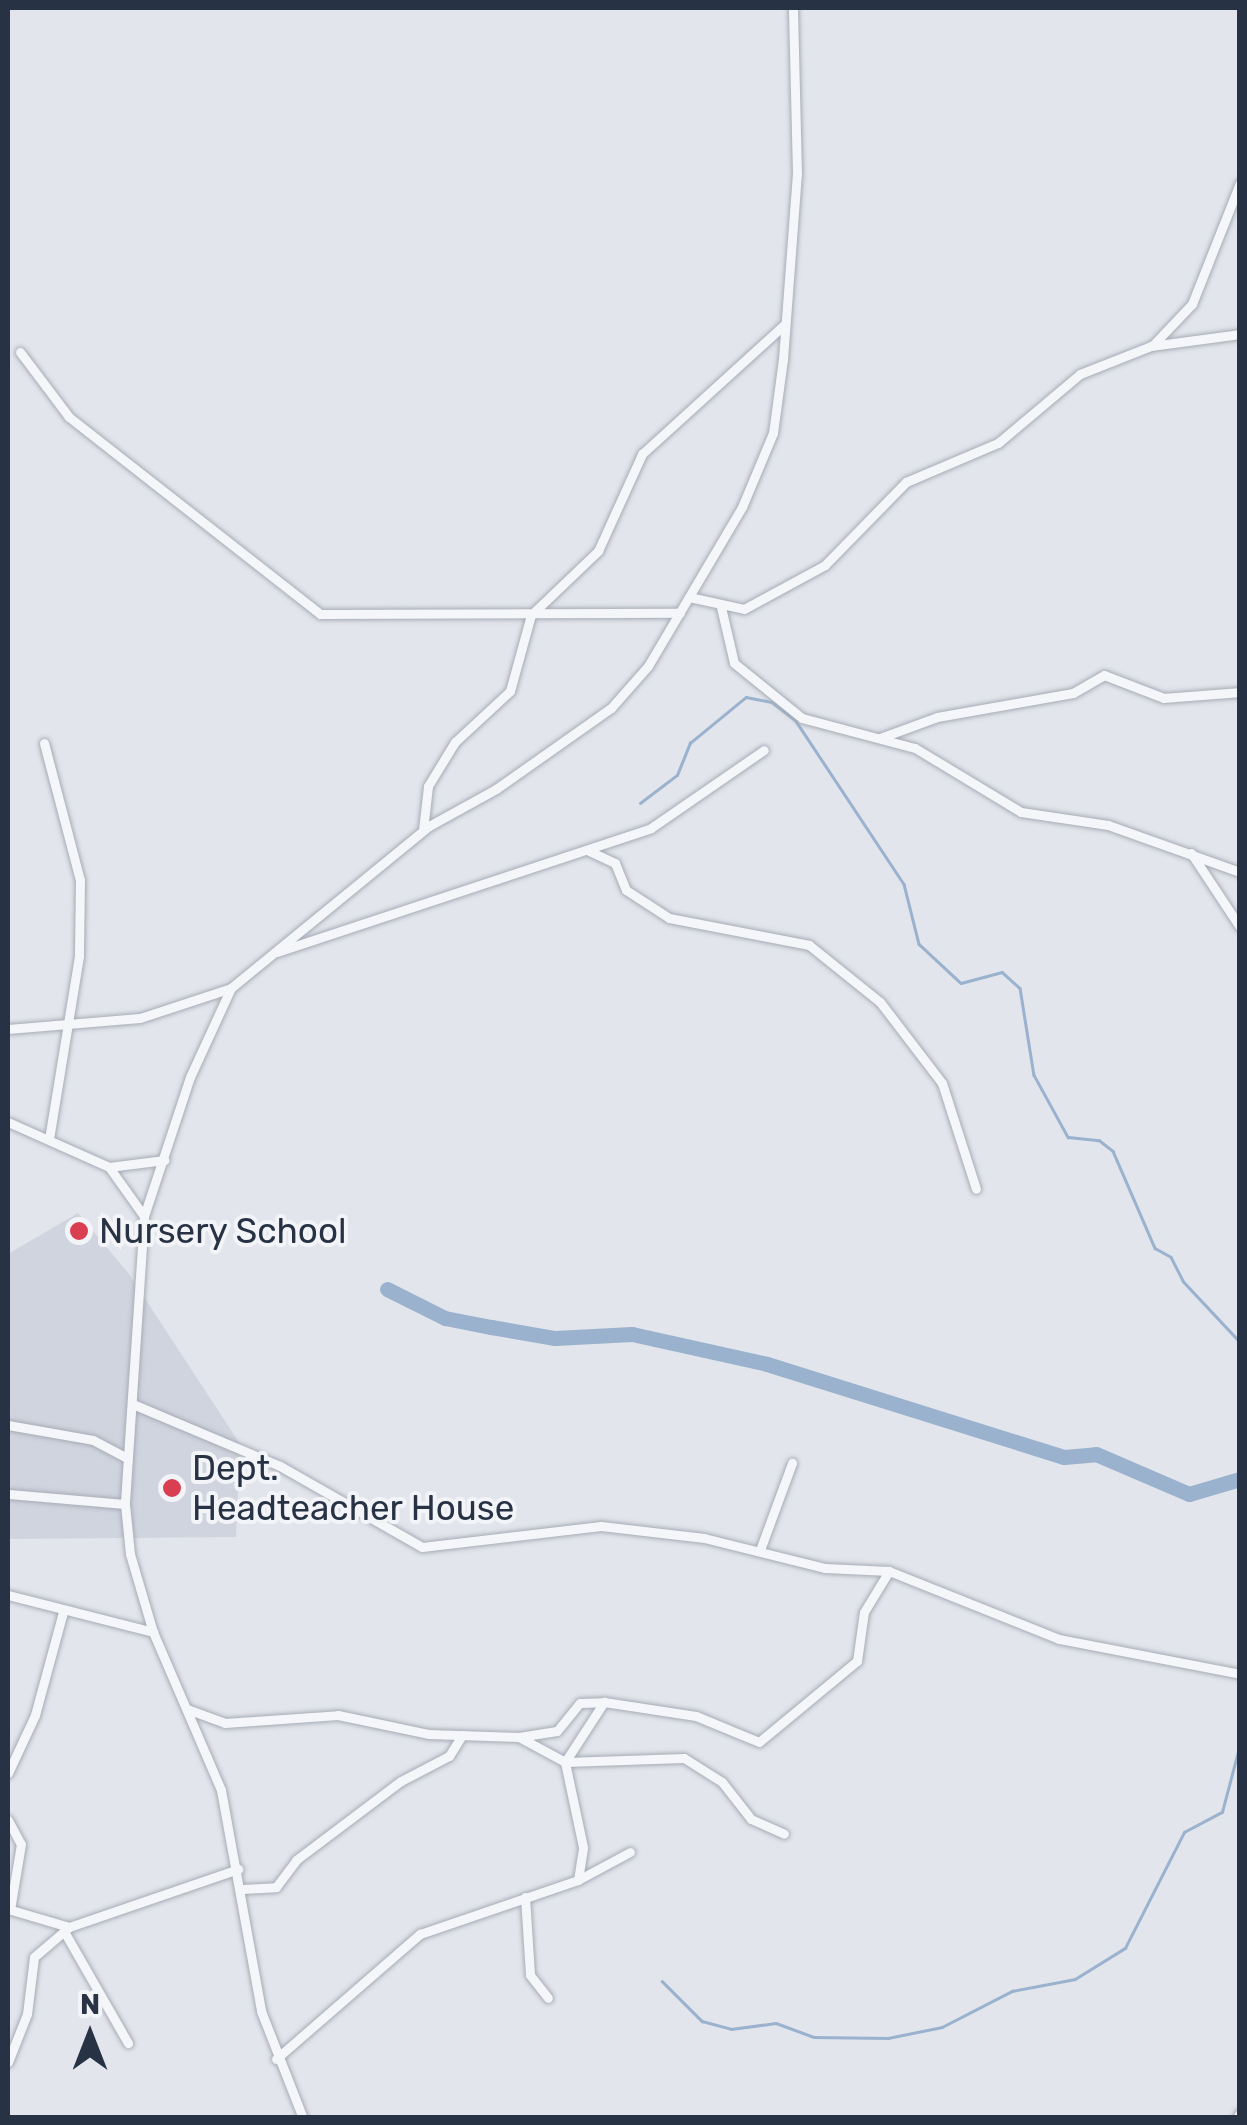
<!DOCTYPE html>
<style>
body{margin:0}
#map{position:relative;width:1247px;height:2125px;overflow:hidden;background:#e2e5eb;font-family:Rubik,sans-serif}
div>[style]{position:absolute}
.built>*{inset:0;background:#d0d4de}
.stream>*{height:2.5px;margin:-1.25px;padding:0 1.25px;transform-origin:1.25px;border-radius:1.25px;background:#9ab2ce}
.river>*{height:15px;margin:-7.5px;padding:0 7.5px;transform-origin:7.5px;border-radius:7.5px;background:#9ab2ce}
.roads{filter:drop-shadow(0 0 2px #a6acb6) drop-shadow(0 0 2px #a6acb6)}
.minor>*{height:9px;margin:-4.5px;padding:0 4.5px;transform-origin:4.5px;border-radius:4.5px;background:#f5f6f9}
.dots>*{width:28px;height:28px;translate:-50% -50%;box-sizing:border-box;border:5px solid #f2f4f8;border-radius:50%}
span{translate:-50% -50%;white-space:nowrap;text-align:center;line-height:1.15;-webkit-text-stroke:8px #f2f4f8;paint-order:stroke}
.poi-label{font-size:35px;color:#283245}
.left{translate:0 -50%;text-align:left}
.frame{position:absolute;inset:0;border:10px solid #283245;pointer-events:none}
.north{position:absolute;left:40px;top:1985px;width:100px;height:100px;-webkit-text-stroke:8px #f2f4f8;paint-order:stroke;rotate:0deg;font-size:28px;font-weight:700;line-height:40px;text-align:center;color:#283245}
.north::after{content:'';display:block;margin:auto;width:35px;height:45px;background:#283245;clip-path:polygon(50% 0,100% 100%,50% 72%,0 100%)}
</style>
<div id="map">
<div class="built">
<div style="clip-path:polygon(78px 1213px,129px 1274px,240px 1444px,236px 1537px,8px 1539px,8px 1254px)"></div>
</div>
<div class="stream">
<div style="left:640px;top:803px;width:46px;rotate:-37.1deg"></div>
<div style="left:677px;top:775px;width:35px;rotate:-68deg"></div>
<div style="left:690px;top:743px;width:72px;rotate:-39.4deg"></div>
<div style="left:746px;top:697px;width:26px;rotate:11deg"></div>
<div style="left:772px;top:702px;width:31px;rotate:38deg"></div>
<div style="left:796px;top:721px;width:196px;rotate:56.5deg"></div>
<div style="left:904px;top:884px;width:62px;rotate:76deg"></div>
<div style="left:919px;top:944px;width:57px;rotate:42.9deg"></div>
<div style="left:961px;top:983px;width:42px;rotate:-15deg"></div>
<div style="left:1002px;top:972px;width:24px;rotate:42deg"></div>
<div style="left:1020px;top:988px;width:88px;rotate:80.9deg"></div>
<div style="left:1034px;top:1075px;width:71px;rotate:61.3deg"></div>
<div style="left:1068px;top:1137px;width:31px;rotate:6deg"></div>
<div style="left:1099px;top:1140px;width:18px;rotate:38deg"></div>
<div style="left:1113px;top:1151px;width:106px;rotate:66.6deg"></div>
<div style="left:1155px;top:1248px;width:18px;rotate:29deg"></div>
<div style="left:1171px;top:1257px;width:27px;rotate:63deg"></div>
<div style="left:1183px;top:1281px;width:83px;rotate:46.9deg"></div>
<div style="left:662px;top:1981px;width:57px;rotate:45deg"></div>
<div style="left:702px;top:2021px;width:30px;rotate:15deg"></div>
<div style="left:731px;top:2029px;width:45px;rotate:-7.6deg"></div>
<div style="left:776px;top:2023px;width:40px;rotate:20.2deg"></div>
<div style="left:814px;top:2037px;width:74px;rotate:0.8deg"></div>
<div style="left:888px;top:2038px;width:55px;rotate:-11.5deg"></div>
<div style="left:942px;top:2027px;width:79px;rotate:-27.2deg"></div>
<div style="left:1012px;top:1991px;width:64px;rotate:-10.8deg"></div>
<div style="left:1075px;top:1979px;width:59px;rotate:-31.8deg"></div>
<div style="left:1125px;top:1948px;width:130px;rotate:-63deg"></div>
<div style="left:1184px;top:1832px;width:43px;rotate:-27.8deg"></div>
<div style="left:1222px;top:1812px;width:70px;rotate:-75.2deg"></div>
</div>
<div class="river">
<div style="left:387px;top:1289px;width:65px;rotate:26.6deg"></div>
<div style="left:445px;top:1318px;width:47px;rotate:11.1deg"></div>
<div style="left:491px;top:1327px;width:65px;rotate:9.8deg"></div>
<div style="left:555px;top:1338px;width:77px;rotate:-3deg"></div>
<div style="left:632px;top:1334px;width:138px;rotate:12.5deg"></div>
<div style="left:767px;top:1364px;width:311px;rotate:17.4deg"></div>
<div style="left:1064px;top:1457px;width:32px;rotate:-5deg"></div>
<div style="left:1096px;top:1454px;width:101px;rotate:23.3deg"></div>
<div style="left:1189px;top:1494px;width:53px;rotate:-16.4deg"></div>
</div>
<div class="roads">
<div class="minor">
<div style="left:1153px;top:345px;width:57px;rotate:-46.4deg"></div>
<div style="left:1192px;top:304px;width:130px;rotate:-68.4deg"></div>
<div style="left:20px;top:352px;width:81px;rotate:53deg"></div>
<div style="left:69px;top:417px;width:319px;rotate:38.1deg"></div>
<div style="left:320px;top:614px;width:360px;rotate:-0.2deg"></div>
<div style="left:689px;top:597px;width:56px;rotate:12.3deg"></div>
<div style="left:744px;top:609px;width:92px;rotate:-28.5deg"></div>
<div style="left:825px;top:565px;width:116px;rotate:-45.7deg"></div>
<div style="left:906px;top:482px;width:100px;rotate:-23deg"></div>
<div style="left:998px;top:443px;width:107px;rotate:-40.1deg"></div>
<div style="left:1080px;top:374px;width:76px;rotate:-21.5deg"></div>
<div style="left:1151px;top:346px;width:90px;rotate:-7.7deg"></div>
<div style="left:721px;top:607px;width:57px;rotate:76.9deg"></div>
<div style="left:734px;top:663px;width:87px;rotate:39deg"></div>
<div style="left:802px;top:718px;width:117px;rotate:14.9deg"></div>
<div style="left:915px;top:748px;width:124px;rotate:31.1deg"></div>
<div style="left:1021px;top:812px;width:88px;rotate:8.5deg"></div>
<div style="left:1108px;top:825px;width:140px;rotate:19.6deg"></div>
<div style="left:880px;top:738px;width:61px;rotate:-20.2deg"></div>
<div style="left:937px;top:717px;width:138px;rotate:-10deg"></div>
<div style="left:1073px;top:693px;width:36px;rotate:-30deg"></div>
<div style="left:1104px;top:675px;width:64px;rotate:21deg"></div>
<div style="left:1164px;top:698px;width:76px;rotate:-4.5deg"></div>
<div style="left:44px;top:743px;width:142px;rotate:75.3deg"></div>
<div style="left:80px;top:880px;width:76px;rotate:90.8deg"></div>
<div style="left:79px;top:956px;width:185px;rotate:99.3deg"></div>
<div style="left:423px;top:830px;width:44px;rotate:-83.5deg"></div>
<div style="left:428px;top:786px;width:52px;rotate:-58.5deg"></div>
<div style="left:455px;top:742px;width:75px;rotate:-42.8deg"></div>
<div style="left:510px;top:691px;width:79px;rotate:-74.6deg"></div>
<div style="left:531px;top:615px;width:93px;rotate:-43.7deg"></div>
<div style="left:598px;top:551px;width:107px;rotate:-65.6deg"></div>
<div style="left:642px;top:454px;width:193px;rotate:-42.3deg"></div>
<div style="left:587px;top:850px;width:31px;rotate:25deg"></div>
<div style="left:615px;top:863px;width:29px;rotate:68deg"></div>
<div style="left:626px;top:890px;width:51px;rotate:33.1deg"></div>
<div style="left:669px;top:918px;width:143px;rotate:10.9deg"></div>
<div style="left:809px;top:945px;width:91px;rotate:38.8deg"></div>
<div style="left:880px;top:1002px;width:102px;rotate:52.6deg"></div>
<div style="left:942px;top:1083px;width:111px;rotate:72.2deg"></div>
<div style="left:1191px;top:853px;width:89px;rotate:56.5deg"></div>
<div style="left:277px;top:952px;width:394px;rotate:-18.3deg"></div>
<div style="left:651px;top:828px;width:137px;rotate:-34.6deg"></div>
<div style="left:8px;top:1029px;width:132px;rotate:-4.8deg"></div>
<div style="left:140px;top:1018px;width:96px;rotate:-18.2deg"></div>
<div style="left:8px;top:1122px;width:111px;rotate:24deg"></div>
<div style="left:109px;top:1167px;width:60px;rotate:54.5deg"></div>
<div style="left:144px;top:1216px;width:289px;rotate:93.8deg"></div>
<div style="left:125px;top:1504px;width:50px;rotate:84.3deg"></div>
<div style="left:130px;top:1554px;width:81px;rotate:73.6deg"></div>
<div style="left:153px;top:1632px;width:172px;rotate:66.7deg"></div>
<div style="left:221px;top:1790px;width:225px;rotate:79.7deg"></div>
<div style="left:261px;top:2011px;width:115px;rotate:68.6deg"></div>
<div style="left:109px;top:1167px;width:56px;rotate:-7.1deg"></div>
<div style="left:144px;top:1216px;width:146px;rotate:-71.7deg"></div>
<div style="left:190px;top:1077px;width:98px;rotate:-65.3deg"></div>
<div style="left:231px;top:988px;width:256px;rotate:-39.3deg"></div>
<div style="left:429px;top:826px;width:77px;rotate:-28.9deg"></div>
<div style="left:496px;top:789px;width:141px;rotate:-35.2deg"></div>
<div style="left:611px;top:708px;width:56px;rotate:-48.6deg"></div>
<div style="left:648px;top:666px;width:185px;rotate:-59.4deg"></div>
<div style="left:742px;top:507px;width:80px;rotate:-67.3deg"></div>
<div style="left:773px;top:433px;width:75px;rotate:-82.3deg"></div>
<div style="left:783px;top:359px;width:186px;rotate:-85.7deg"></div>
<div style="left:797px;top:174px;width:166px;rotate:-91.4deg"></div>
<div style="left:135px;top:1405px;width:157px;rotate:22.8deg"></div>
<div style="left:280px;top:1466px;width:163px;rotate:29.7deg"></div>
<div style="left:422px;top:1547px;width:180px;rotate:-6.7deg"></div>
<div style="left:601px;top:1526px;width:104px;rotate:6.6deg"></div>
<div style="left:704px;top:1538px;width:125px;rotate:13.9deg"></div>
<div style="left:825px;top:1568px;width:64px;rotate:2.7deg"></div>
<div style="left:889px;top:1571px;width:183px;rotate:21.8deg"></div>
<div style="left:1059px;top:1639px;width:184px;rotate:10.9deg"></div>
<div style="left:8px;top:1425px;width:86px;rotate:10deg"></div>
<div style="left:93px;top:1440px;width:38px;rotate:28deg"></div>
<div style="left:9px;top:1494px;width:116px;rotate:4.9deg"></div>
<div style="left:760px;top:1550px;width:93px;rotate:-69.8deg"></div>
<div style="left:8px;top:1595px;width:150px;rotate:14.3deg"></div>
<div style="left:187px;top:1709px;width:40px;rotate:20.2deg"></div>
<div style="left:225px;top:1723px;width:113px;rotate:-4deg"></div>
<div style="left:338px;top:1715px;width:92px;rotate:11.9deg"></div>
<div style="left:428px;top:1734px;width:91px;rotate:1.9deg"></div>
<div style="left:519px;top:1737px;width:38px;rotate:-9deg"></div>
<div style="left:557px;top:1731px;width:36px;rotate:-51deg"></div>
<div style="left:580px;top:1703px;width:24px;rotate:-2deg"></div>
<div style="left:604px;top:1702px;width:93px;rotate:8.7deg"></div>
<div style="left:696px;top:1716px;width:68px;rotate:22.4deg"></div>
<div style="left:759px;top:1742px;width:127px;rotate:-39.6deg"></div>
<div style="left:857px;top:1661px;width:49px;rotate:-81.9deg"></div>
<div style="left:864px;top:1612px;width:48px;rotate:-58.6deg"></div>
<div style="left:519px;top:1737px;width:52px;rotate:28.5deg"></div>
<div style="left:565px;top:1762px;width:119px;rotate:-1.9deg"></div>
<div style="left:684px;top:1758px;width:45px;rotate:32.3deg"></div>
<div style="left:722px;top:1782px;width:47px;rotate:51.9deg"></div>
<div style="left:751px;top:1819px;width:36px;rotate:24deg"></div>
<div style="left:8px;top:1773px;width:64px;rotate:-65deg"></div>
<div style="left:35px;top:1715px;width:107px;rotate:-74.8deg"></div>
<div style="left:8px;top:1820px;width:27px;rotate:62deg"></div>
<div style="left:21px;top:1844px;width:67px;rotate:99.5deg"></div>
<div style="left:578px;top:1880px;width:59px;rotate:-28.3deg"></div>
<div style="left:242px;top:1889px;width:34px;rotate:-3deg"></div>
<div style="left:276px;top:1887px;width:34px;rotate:-53deg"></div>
<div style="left:296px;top:1860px;width:131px;rotate:-37deg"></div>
<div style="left:401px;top:1781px;width:54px;rotate:-27.5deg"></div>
<div style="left:449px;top:1756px;width:25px;rotate:-58deg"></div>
<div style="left:525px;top:1897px;width:78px;rotate:86.3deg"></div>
<div style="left:530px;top:1975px;width:29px;rotate:52deg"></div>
<div style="left:8px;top:1909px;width:64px;rotate:16.4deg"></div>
<div style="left:69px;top:1927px;width:179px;rotate:-18.9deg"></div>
<div style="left:65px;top:1933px;width:127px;rotate:60.2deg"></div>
<div style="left:276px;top:2059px;width:191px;rotate:-41deg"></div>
<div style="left:420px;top:1934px;width:167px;rotate:-18.9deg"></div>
<div style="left:578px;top:1880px;width:33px;rotate:-81deg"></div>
<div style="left:583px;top:1847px;width:87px;rotate:-102deg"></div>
<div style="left:565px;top:1762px;width:72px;rotate:-57deg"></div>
<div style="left:8px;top:2062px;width:52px;rotate:-68.4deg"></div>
<div style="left:27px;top:2014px;width:57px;rotate:-83deg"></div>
<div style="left:34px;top:1957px;width:46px;rotate:-40.6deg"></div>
<div style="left:1237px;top:2118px;width:6px;rotate:-59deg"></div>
</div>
</div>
<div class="dots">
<div style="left:79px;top:1231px;background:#d93e51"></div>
<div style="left:172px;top:1488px;background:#d93e51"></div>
</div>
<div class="poi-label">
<span class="left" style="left:99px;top:1231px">Nursery School</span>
<span class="left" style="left:192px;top:1488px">Dept.<br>Headteacher House</span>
</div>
<div class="frame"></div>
<div class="north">N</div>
</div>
